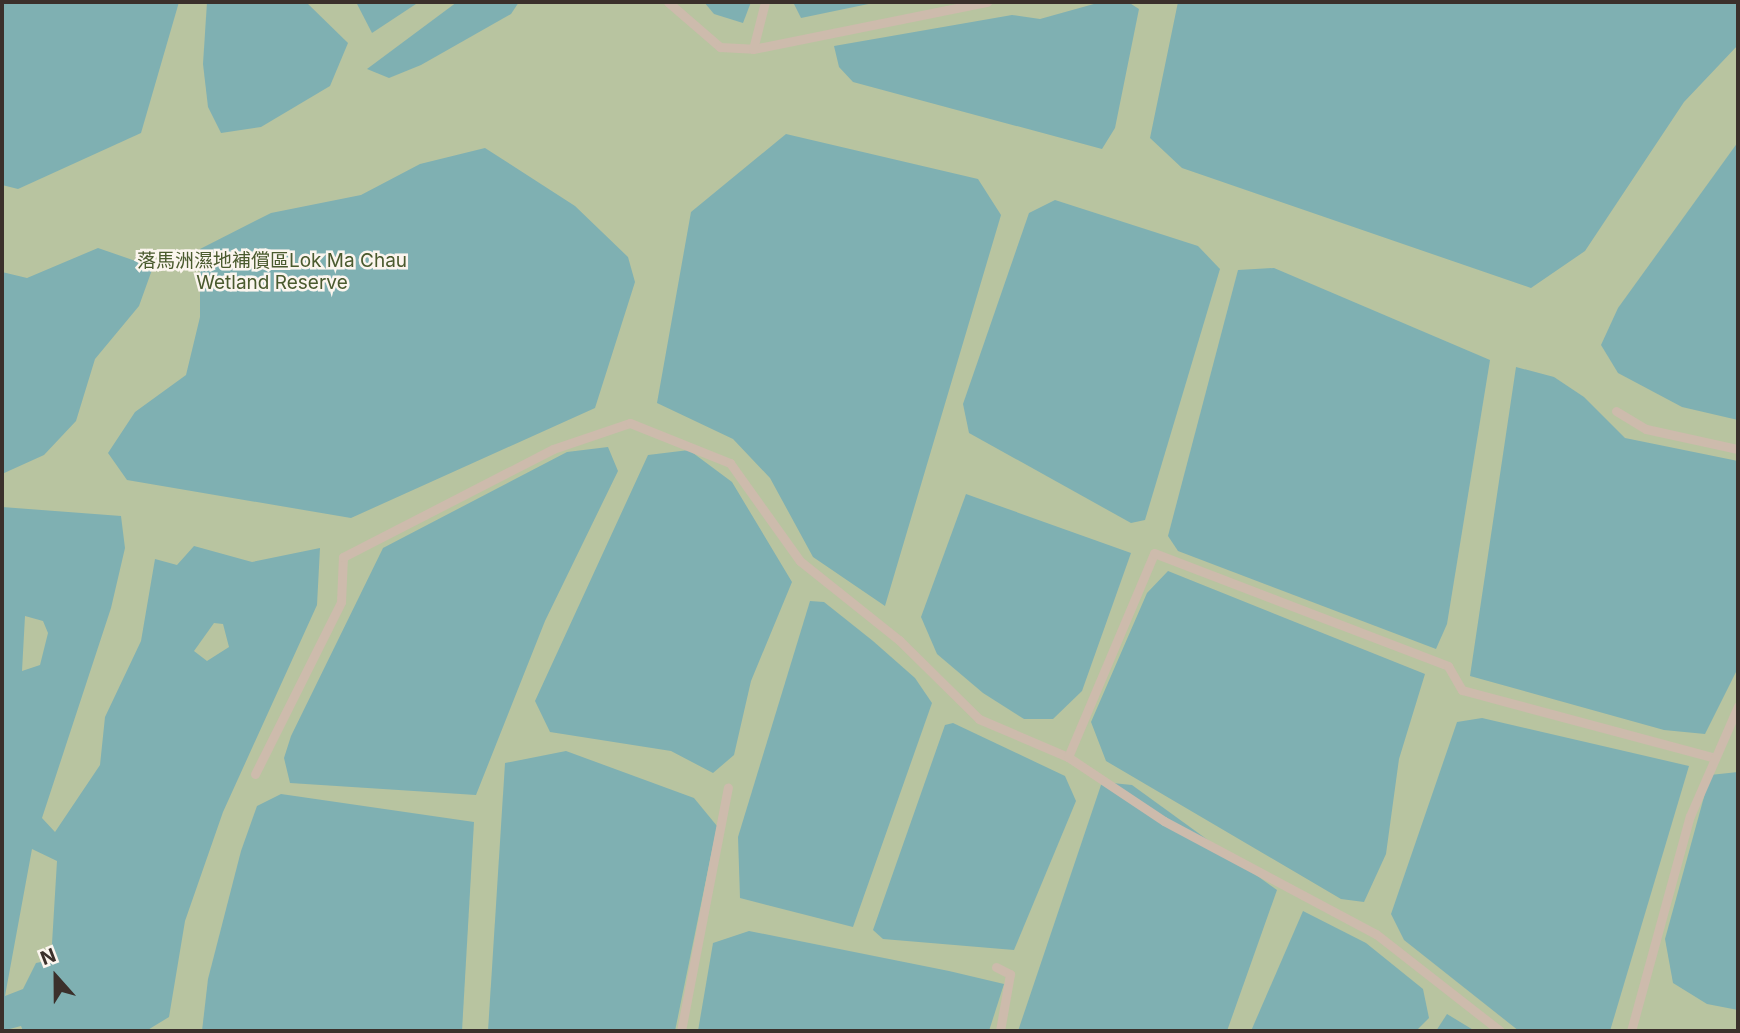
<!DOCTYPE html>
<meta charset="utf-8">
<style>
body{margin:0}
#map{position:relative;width:1740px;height:1033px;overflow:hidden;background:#f4ebe1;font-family:Inter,"Noto Sans SC",sans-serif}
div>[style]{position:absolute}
.green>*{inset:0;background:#b8c4a0}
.water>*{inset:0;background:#7fb0b2}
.service>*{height:9px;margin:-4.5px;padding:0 4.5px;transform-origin:4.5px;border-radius:4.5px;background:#cdbbac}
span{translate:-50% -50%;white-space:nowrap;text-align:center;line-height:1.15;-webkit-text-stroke:5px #fbf5ee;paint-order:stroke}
.park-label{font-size:19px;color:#4a5a2e}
.frame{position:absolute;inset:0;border:4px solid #3b302b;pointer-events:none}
.north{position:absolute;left:21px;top:942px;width:70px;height:70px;-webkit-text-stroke:5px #fbf5ee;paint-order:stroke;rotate:339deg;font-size:19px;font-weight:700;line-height:28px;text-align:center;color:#3b302b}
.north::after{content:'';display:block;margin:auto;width:24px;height:32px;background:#3b302b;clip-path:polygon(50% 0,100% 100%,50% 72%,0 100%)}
</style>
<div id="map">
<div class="green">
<div style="clip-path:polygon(2px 2px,1738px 2px,1738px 1031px,2px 1031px)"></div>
</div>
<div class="water">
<div style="clip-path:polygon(2px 2px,179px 2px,141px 133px,18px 189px,2px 185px)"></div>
<div style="clip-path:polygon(207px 2px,306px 2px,348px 43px,330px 86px,261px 127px,221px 133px,208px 107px,203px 64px)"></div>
<div style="clip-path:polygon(356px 2px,419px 2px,372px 33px)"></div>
<div style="clip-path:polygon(457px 2px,519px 2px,511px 14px,421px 65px,389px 78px,367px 69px)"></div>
<div style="clip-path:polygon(704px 2px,751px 2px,743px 23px,714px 14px)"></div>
<div style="clip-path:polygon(793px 2px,878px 2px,801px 18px)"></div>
<div style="clip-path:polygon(1101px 2px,1128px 2px,1139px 9px,1115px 128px,1102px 149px,853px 82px,839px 67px,834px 46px,1012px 15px,1040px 19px)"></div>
<div style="clip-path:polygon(1178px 2px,1738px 2px,1738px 45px,1684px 102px,1585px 251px,1531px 288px,1182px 168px,1150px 138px)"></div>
<div style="clip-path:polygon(786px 134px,978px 179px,1001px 215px,885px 606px,813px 557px,770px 478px,733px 439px,657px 403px,691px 212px)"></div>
<div style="clip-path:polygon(1738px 142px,1738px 420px,1682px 407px,1618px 373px,1601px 345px,1618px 308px)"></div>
<div style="clip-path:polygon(485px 148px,575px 206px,628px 257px,635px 282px,595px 408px,351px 518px,127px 480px,108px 453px,135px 412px,186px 375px,200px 317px,200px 249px,271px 213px,361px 195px,420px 164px)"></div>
<div style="clip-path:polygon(1055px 200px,1198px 246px,1220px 269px,1145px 520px,1131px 523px,969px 433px,963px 404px,1029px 213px)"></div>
<div style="clip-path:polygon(98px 248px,153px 267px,139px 306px,95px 359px,76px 421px,44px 455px,2px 474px,2px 272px,27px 278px)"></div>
<div style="clip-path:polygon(1274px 268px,1490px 360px,1447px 624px,1436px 649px,1178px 551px,1168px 536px,1238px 270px)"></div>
<div style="clip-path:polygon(1516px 367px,1554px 377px,1584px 397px,1625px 438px,1738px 461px,1738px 668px,1705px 734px,1664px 730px,1470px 676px)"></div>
<div style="clip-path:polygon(608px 447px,618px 471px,545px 621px,476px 795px,290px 783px,284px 758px,291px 736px,383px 548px,567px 452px)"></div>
<div style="clip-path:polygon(689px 450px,732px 482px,792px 582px,751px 681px,734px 755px,713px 773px,671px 751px,550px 732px,535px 701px,648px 455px)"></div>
<div style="clip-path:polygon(966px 494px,1131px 553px,1082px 691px,1053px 719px,1024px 719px,983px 693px,937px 654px,921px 617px)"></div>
<div style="clip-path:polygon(evenodd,2px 507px,121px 516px,125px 548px,111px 608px,42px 818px,55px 832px,100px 765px,105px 717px,141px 641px,155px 559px,177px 565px,194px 546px,252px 562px,320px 548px,317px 605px,223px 812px,185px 921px,169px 1017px,146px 1031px,23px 1031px,21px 1026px,2px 1031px,2px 507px,25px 616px,43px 621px,48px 633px,40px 665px,22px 671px,25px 616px,2px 507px,214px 623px,223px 624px,229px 647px,207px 661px,194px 651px,214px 623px,2px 507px,32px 849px,57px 861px,51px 960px,36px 963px,23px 989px,5px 996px,32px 849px)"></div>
<div style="clip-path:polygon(1168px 571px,1425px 674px,1399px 759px,1386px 854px,1364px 902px,1341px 899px,1106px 761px,1091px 722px,1147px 593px)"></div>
<div style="clip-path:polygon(810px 601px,824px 602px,873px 641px,915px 678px,932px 703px,853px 927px,740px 898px,738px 837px)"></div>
<div style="clip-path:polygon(1482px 718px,1689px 766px,1610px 1031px,1519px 1031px,1404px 940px,1391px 914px,1457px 722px)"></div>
<div style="clip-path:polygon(953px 723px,1065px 776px,1076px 801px,1014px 950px,883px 939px,873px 930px,945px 725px)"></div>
<div style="clip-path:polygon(566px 751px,694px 798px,717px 826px,675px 1031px,488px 1031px,505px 763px)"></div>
<div style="clip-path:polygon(1738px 772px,1738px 1010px,1707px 1004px,1673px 983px,1665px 939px,1710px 775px)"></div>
<div style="clip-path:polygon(1102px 782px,1132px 785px,1277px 890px,1227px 1031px,1018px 1031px)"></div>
<div style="clip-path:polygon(281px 794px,474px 822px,462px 1031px,202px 1031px,208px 979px,241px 851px,257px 806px)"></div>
<div style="clip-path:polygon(1303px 911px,1366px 943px,1423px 989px,1429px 1018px,1416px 1031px,1251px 1031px)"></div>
<div style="clip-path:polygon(749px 931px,949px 971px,1004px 984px,989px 1031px,698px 1031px,713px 943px)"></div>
<div style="clip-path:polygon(1447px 1014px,1475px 1031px,1436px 1031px)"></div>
</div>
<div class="service">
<div style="left:668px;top:2px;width:69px;rotate:40.9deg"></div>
<div style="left:720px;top:47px;width:33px;rotate:3deg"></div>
<div style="left:753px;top:49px;width:239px;rotate:-11.4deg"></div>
<div style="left:753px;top:49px;width:49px;rotate:-75.7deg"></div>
<div style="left:1616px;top:411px;width:35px;rotate:31deg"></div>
<div style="left:1646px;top:429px;width:94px;rotate:12.3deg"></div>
<div style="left:1068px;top:757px;width:115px;rotate:33.7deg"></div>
<div style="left:1164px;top:821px;width:240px;rotate:28.1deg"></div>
<div style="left:1376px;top:934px;width:157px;rotate:38deg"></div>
<div style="left:255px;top:774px;width:192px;rotate:-63.4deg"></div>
<div style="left:341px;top:602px;width:45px;rotate:-87.5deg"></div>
<div style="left:343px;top:557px;width:236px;rotate:-27.2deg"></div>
<div style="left:553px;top:449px;width:81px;rotate:-18.7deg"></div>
<div style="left:630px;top:423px;width:108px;rotate:21.8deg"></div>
<div style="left:730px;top:463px;width:120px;rotate:54.5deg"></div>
<div style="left:800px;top:561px;width:127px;rotate:38.6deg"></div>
<div style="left:899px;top:640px;width:112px;rotate:44.6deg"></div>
<div style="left:979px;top:719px;width:97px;rotate:23.1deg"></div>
<div style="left:1068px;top:757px;width:221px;rotate:-67.1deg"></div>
<div style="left:1154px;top:553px;width:315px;rotate:21deg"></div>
<div style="left:1448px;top:666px;width:28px;rotate:60deg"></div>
<div style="left:1462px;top:690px;width:262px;rotate:15deg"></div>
<div style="left:996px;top:967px;width:16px;rotate:27deg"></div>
<div style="left:1010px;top:974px;width:58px;rotate:100deg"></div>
<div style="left:681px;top:1031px;width:248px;rotate:-79.1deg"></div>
<div style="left:1631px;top:1031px;width:223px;rotate:-74.7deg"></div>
<div style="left:1690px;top:816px;width:120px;rotate:-66.4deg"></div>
</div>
<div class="park-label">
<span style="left:272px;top:272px">落馬洲濕地補償區Lok Ma Chau<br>Wetland Reserve</span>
</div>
<div class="frame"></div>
<div class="north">N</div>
</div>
